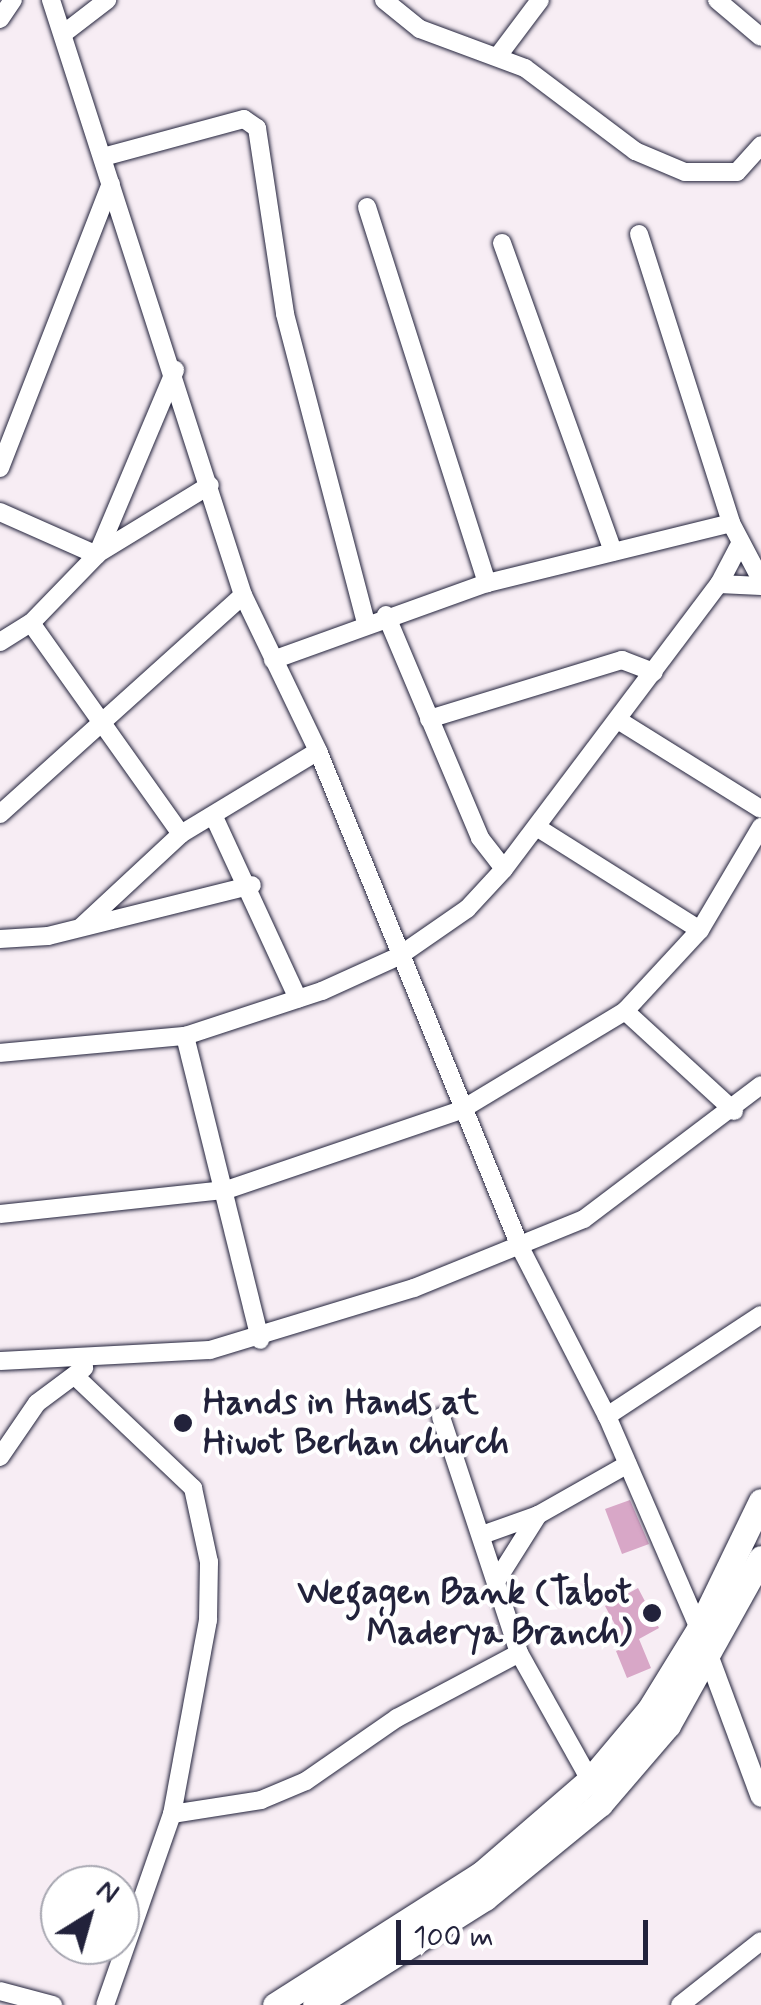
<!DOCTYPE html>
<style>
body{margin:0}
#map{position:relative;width:761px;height:2005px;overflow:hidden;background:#f7edf4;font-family:Mynerve,sans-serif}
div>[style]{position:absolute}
.building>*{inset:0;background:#d8a7c7}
.roads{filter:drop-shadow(0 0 2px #22223b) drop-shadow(0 0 2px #22223b)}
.minor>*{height:18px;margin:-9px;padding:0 9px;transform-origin:9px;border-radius:9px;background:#fff}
.tertiary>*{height:20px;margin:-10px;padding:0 10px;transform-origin:10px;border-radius:10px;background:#fff}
.primary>*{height:25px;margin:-12.5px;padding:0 12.5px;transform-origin:12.5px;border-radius:12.5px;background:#fff}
.dots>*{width:28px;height:28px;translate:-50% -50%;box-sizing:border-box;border:5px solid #fff;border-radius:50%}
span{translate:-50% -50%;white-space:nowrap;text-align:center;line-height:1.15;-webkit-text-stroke:8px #fff;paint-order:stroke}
.poi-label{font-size:35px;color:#22223b;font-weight:700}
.left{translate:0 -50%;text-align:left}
.right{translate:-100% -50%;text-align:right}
.north{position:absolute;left:40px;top:1865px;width:100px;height:100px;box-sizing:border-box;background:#fff;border:2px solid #a7a7b1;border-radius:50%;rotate:37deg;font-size:28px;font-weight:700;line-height:40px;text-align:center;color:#22223b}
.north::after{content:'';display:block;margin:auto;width:35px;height:45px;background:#22223b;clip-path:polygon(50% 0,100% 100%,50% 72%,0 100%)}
.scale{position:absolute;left:396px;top:1920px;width:252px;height:45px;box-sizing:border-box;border:5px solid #22223b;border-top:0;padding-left:12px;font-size:30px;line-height:35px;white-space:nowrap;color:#22223b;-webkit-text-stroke:8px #fff;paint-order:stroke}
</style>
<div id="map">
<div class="building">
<div style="clip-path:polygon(630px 1500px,649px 1544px,622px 1554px,605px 1509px)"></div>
<div style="clip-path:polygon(638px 1588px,659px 1628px,639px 1639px,651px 1668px,627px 1678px,616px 1651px,627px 1647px,605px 1606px)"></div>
</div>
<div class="roads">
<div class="minor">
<div style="left:51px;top:0;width:625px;rotate:72.12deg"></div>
<div style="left:243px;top:595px;width:173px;rotate:64.3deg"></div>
<div style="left:318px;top:751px;width:538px;rotate:67.82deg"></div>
<div style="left:521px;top:1249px;width:188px;rotate:62.8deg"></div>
<div style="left:607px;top:1416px;width:232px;rotate:66.6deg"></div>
<div style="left:384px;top:0;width:46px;rotate:38.9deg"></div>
<div style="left:420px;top:29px;width:112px;rotate:20.4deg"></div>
<div style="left:525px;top:68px;width:138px;rotate:37deg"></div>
<div style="left:635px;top:151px;width:54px;rotate:22.8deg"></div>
<div style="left:685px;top:172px;width:52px"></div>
<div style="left:737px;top:172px;width:36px;rotate:-48deg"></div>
<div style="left:717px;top:0;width:57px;rotate:40.1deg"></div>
<div style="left:0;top:19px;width:23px;rotate:-56deg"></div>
<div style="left:63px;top:34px;width:56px;rotate:-37.7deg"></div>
<div style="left:498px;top:56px;width:70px;rotate:-53.1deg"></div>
<div style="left:103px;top:157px;width:146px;rotate:-15.1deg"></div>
<div style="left:244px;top:119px;width:16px;rotate:35deg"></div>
<div style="left:257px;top:128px;width:188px;rotate:81.4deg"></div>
<div style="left:285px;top:314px;width:318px;rotate:75.3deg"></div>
<div style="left:367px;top:207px;width:395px;rotate:72.3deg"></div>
<div style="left:639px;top:234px;width:303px;rotate:72.3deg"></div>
<div style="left:731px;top:523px;width:64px;rotate:62.2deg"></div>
<div style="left:502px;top:243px;width:328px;rotate:70.2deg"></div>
<div style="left:0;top:468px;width:305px;rotate:-68.7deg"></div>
<div style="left:0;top:512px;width:106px;rotate:23.9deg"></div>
<div style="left:97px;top:554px;width:132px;rotate:-31.4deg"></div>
<div style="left:719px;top:584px;width:42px;rotate:2.7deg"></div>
<div style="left:386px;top:615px;width:242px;rotate:67.1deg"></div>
<div style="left:480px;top:838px;width:39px;rotate:52deg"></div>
<div style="left:31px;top:623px;width:259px;rotate:54.6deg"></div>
<div style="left:0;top:642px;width:36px;rotate:-32deg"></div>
<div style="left:31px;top:623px;width:95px;rotate:-45.9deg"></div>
<div style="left:97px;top:555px;width:201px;rotate:-67.1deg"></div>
<div style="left:273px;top:660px;width:227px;rotate:-19.8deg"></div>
<div style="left:487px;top:583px;width:251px;rotate:-13.8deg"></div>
<div style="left:429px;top:719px;width:202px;rotate:-17deg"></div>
<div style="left:622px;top:660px;width:34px;rotate:21deg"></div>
<div style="left:618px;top:720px;width:168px;rotate:31.9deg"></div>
<div style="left:0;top:814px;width:327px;rotate:-42deg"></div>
<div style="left:214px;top:817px;width:200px;rotate:65.2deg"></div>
<div style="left:538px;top:828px;width:191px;rotate:32.2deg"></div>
<div style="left:82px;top:926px;width:135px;rotate:-42.9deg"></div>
<div style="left:181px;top:834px;width:160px;rotate:-31.2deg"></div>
<div style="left:0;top:939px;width:48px;rotate:-3.6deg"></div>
<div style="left:48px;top:936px;width:210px;rotate:-14deg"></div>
<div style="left:625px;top:1011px;width:148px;rotate:42.5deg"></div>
<div style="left:185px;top:1036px;width:313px;rotate:76.1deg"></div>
<div style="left:0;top:1053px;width:186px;rotate:-5.3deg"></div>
<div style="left:185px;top:1036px;width:144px;rotate:-18.2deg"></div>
<div style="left:322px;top:991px;width:85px;rotate:-24.4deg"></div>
<div style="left:399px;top:956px;width:83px;rotate:-34.7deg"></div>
<div style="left:467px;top:909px;width:54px;rotate:-47.2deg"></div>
<div style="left:504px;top:869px;width:357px;rotate:-53deg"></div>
<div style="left:719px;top:584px;width:45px;rotate:-62.3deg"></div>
<div style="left:0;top:1214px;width:227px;rotate:-6.1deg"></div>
<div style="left:226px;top:1190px;width:248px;rotate:-18.8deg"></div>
<div style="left:461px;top:1110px;width:192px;rotate:-31.1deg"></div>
<div style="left:625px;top:1011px;width:110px;rotate:-47.2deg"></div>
<div style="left:700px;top:930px;width:120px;rotate:-59.4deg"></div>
<div style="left:0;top:1361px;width:210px;rotate:-3deg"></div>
<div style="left:210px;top:1350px;width:213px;rotate:-16.9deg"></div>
<div style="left:414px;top:1288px;width:183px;rotate:-22.1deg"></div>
<div style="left:584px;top:1219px;width:222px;rotate:-37.1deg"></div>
<div style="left:75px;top:1376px;width:163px;rotate:43.5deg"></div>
<div style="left:193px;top:1488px;width:76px;rotate:77.8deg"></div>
<div style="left:209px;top:1562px;width:58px;rotate:91deg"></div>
<div style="left:208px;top:1620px;width:197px;rotate:100.5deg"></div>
<div style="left:172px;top:1814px;width:202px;rotate:109.3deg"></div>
<div style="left:607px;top:1416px;width:184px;rotate:-33.3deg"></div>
<div style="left:441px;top:1417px;width:249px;rotate:71.7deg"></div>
<div style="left:519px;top:1653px;width:145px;rotate:60.8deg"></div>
<div style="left:0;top:1457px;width:65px;rotate:-55.6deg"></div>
<div style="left:37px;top:1403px;width:59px;rotate:-36.7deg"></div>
<div style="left:482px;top:1535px;width:59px;rotate:-19.7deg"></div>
<div style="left:538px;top:1515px;width:103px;rotate:-29.5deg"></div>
<div style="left:497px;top:1580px;width:77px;rotate:-57.8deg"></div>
<div style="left:172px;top:1814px;width:90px;rotate:-8.9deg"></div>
<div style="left:261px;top:1800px;width:49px;rotate:-22.9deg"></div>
<div style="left:306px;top:1781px;width:111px;rotate:-34.7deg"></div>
<div style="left:397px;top:1718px;width:138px;rotate:-28deg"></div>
<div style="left:0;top:1991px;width:55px;rotate:14.8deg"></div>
<div style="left:680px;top:2005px;width:103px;rotate:-38.3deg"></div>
</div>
<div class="tertiary">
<div style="left:704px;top:1644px;width:163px;rotate:69.6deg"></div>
</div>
<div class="primary">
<div style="left:275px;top:2005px;width:244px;rotate:-32.5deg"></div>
<div style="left:481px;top:1874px;width:144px;rotate:-40.8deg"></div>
<div style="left:590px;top:1780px;width:92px;rotate:-49.9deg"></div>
<div style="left:649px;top:1710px;width:95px;rotate:-58.3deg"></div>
<div style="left:699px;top:1629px;width:142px;rotate:-64.2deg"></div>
<div style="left:315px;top:2005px;width:201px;rotate:-32.2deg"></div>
<div style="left:485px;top:1898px;width:149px;rotate:-39.3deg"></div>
<div style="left:600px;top:1804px;width:104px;rotate:-49.3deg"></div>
<div style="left:668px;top:1725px;width:191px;rotate:-60.9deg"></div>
</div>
</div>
<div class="dots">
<div style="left:183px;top:1423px;background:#22223b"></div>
<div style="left:652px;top:1613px;background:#22223b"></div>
</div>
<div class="poi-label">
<span class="left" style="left:203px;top:1423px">Hands in Hands at<br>Hiwot Berhan church</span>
<span class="right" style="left:632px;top:1613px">Wegagen Bank (Tabot<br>Maderya Branch)</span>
</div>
<div class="north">N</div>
<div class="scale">100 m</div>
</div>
